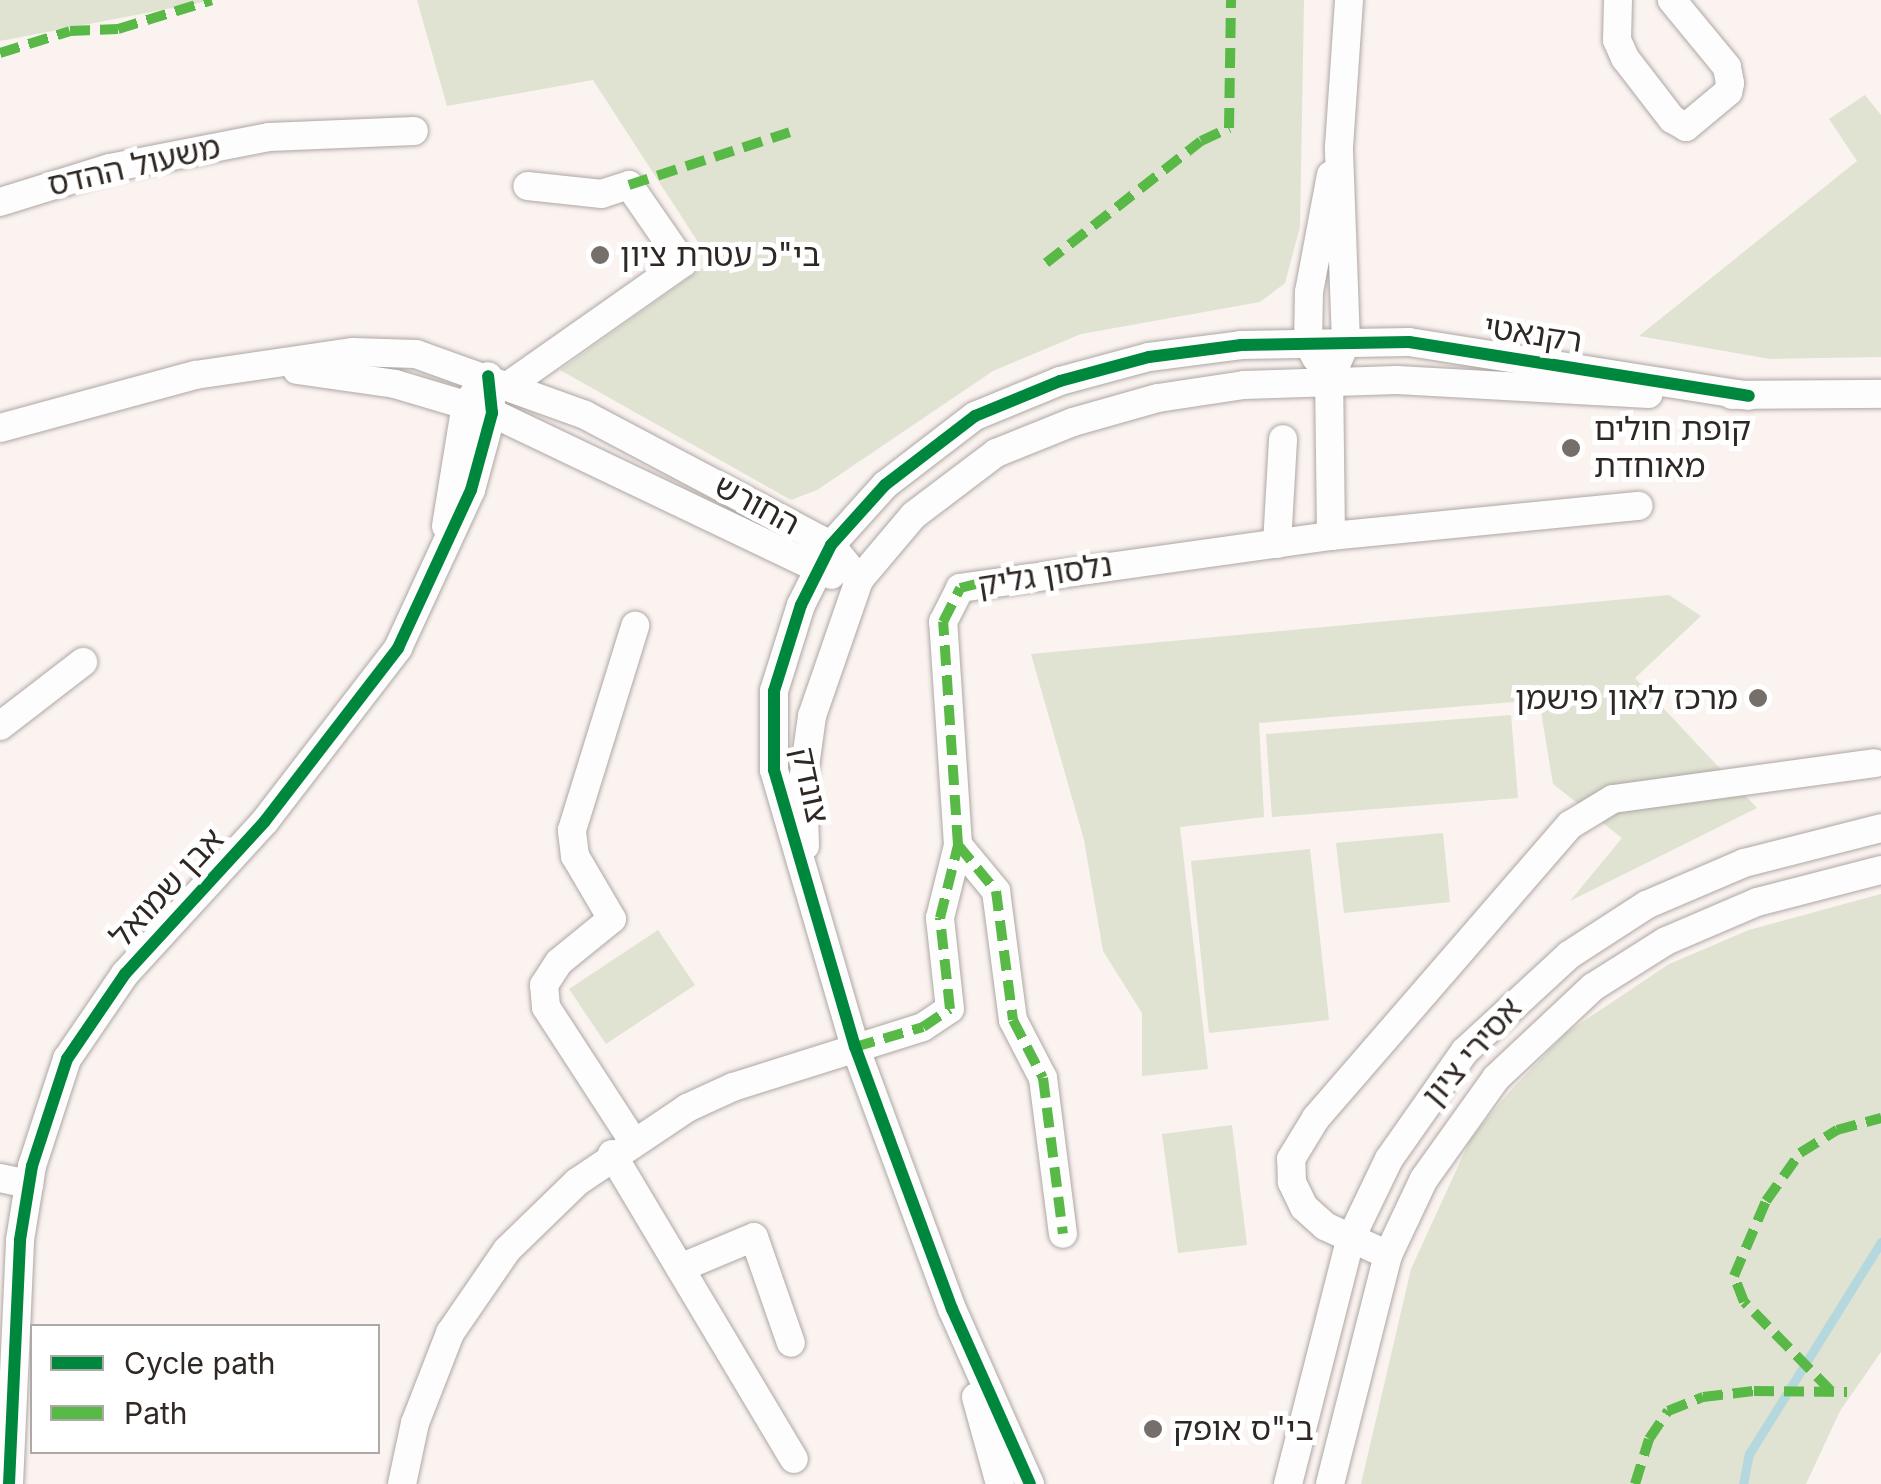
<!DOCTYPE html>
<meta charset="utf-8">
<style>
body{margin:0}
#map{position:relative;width:1881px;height:1484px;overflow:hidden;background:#faf3f0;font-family:Inter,"Noto Sans Hebrew",sans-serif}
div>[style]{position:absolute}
.green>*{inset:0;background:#e0e2d2}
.stream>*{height:9px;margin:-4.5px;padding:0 4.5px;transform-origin:4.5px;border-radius:4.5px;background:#b4d8de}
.roads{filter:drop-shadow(0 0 2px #aea7a4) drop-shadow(0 0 2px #aea7a4)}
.minor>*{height:28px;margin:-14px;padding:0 14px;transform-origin:14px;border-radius:14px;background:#fefdfd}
.quiet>*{height:10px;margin-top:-5px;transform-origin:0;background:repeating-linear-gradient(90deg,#58b947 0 20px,transparent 0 30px)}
.cycleway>*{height:12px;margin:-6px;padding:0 6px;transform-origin:6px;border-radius:6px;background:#00873e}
.dots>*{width:28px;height:28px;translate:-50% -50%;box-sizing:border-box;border:5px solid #fff;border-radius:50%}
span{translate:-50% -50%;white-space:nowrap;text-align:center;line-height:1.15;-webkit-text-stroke:10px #fff;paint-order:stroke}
.street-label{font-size:32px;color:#2f2723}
.poi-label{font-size:32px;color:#2f2723}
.left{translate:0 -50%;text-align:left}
.right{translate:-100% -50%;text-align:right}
.legend{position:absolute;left:30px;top:1324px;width:350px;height:130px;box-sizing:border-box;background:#fff;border:2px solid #aca9a7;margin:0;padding:12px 18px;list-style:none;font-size:30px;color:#2f2723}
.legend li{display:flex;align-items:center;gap:20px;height:50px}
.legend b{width:50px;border:2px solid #aca9a7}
</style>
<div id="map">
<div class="green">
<div style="clip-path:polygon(0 0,214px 0,0 41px)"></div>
<div style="clip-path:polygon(417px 0,1304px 0,1300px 227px,1285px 283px,1260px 302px,1081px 334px,993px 371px,817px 490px,791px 500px,560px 370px,711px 262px,593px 80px,447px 106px)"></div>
<div style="clip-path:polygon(1865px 95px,1881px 115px,1881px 357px,1770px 359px,1639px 336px,1857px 161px,1829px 119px)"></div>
<div style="clip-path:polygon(1669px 595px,1701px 616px,1635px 678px,1757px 808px,1570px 901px,1622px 838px,1553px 784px,1539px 700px,1259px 723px,1264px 817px,1180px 827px,1208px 1069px,1142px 1076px,1142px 1013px,1103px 951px,1084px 840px,1031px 654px)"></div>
<div style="clip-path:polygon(1511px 715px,1518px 798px,1272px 817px,1266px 734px)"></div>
<div style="clip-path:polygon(1443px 833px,1450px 902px,1344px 913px,1336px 843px)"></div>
<div style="clip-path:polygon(1310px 849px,1329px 1020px,1209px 1033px,1191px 861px)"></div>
<div style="clip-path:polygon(1881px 894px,1881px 1352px,1840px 1411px,1806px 1484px,1361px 1484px,1411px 1269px,1471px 1138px,1511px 1090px,1566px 1033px,1669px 964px,1749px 930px)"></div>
<div style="clip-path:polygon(658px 930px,695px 985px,606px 1044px,569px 989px)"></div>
<div style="clip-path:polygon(1232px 1125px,1247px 1245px,1178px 1253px,1162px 1134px)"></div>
</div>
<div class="stream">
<div style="left:1743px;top:1484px;width:31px;rotate:-79deg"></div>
<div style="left:1749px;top:1454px;width:250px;rotate:-58.1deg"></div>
</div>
<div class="roads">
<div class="minor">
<div style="left:1618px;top:0;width:40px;rotate:91.4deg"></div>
<div style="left:1617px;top:40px;width:20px;rotate:66deg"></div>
<div style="left:1625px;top:58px;width:77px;rotate:52.4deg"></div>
<div style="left:1672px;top:119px;width:16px;rotate:30deg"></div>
<div style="left:1686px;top:127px;width:55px;rotate:-39.8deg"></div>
<div style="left:1728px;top:92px;width:9px;rotate:-77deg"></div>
<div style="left:1730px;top:83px;width:16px;rotate:-101deg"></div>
<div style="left:1727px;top:67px;width:87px;rotate:-129.4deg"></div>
<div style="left:0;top:202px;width:115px;rotate:-17.2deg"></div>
<div style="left:110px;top:168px;width:162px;rotate:-11deg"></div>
<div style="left:269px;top:137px;width:145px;rotate:-2.4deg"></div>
<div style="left:1316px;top:358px;width:17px;rotate:-118deg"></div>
<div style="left:1308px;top:343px;width:51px;rotate:-88.9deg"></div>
<div style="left:1309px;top:292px;width:119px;rotate:-79.4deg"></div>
<div style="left:297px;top:370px;width:99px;rotate:8.1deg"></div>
<div style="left:395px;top:384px;width:101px;rotate:16.6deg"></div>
<div style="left:492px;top:413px;width:376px;rotate:25.5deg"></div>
<div style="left:512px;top:383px;width:209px;rotate:-35.1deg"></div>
<div style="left:683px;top:263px;width:95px;rotate:-124.7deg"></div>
<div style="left:629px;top:185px;width:28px;rotate:162deg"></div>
<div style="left:602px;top:194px;width:75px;rotate:-173.9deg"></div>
<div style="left:1732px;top:395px;width:149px;rotate:-0.4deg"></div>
<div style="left:0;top:428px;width:202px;rotate:-15.2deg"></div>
<div style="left:195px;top:375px;width:160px;rotate:-8.3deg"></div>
<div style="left:353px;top:352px;width:63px;rotate:1.8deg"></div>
<div style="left:416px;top:354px;width:180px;rotate:19.8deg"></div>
<div style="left:585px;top:415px;width:278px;rotate:27.9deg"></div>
<div style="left:831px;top:545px;width:45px;rotate:51.3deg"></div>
<div style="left:446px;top:526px;width:124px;rotate:-80.7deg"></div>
<div style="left:466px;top:404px;width:18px;rotate:-52deg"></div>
<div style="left:1331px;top:536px;width:155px;rotate:-90.7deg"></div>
<div style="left:1329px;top:381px;width:43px;rotate:-66.4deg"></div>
<div style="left:1346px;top:342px;width:195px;rotate:-92.1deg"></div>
<div style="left:1339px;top:147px;width:147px;rotate:-86.1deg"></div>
<div style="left:1277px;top:544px;width:105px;rotate:-86.7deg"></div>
<div style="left:0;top:726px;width:105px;rotate:-37.6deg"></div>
<div style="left:958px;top:845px;width:60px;rotate:50.4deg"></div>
<div style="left:996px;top:891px;width:130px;rotate:82.5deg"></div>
<div style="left:1013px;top:1020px;width:65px;rotate:62.7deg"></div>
<div style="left:1043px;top:1078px;width:157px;rotate:82.7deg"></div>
<div style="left:805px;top:846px;width:65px;rotate:-91.8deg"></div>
<div style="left:803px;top:781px;width:66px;rotate:-82.1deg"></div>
<div style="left:812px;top:716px;width:144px;rotate:-70.9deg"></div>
<div style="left:859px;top:580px;width:85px;rotate:-49.8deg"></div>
<div style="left:914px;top:515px;width:103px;rotate:-37.1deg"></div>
<div style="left:996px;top:453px;width:83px;rotate:-21.9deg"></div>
<div style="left:1073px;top:422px;width:88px;rotate:-15.8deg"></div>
<div style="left:1158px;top:398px;width:87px;rotate:-8.6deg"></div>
<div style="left:1244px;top:385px;width:153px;rotate:-1.9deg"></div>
<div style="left:1397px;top:380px;width:252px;rotate:3.2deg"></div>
<div style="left:633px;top:1141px;width:160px;rotate:-123deg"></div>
<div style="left:546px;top:1007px;width:22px;rotate:-95deg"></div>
<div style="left:544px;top:985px;width:27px;rotate:-57deg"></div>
<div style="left:559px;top:962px;width:68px;rotate:-39.1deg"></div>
<div style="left:612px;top:919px;width:73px;rotate:-120.4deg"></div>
<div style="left:575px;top:856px;width:26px;rotate:-97deg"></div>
<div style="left:572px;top:830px;width:214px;rotate:-72.8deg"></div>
<div style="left:612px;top:1154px;width:355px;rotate:59.2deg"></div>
<div style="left:0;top:1178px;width:30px;rotate:12deg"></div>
<div style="left:1388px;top:1255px;width:69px;rotate:-155.3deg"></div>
<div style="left:1325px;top:1226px;width:28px;rotate:-138deg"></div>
<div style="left:1304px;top:1207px;width:28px;rotate:-116deg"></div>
<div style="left:1292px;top:1182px;width:23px;rotate:-92deg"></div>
<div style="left:1291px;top:1159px;width:48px;rotate:-58.6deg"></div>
<div style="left:1316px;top:1118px;width:388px;rotate:-49.1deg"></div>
<div style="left:1570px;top:825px;width:50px;rotate:-31.2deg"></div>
<div style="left:1613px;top:799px;width:264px;rotate:-7.8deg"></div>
<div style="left:680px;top:1268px;width:80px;rotate:-22.7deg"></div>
<div style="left:754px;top:1237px;width:112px;rotate:70.8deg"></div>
<div style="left:976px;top:1397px;width:90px;rotate:74.6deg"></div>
<div style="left:9px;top:1484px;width:244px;rotate:-87.4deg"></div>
<div style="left:20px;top:1240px;width:75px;rotate:-80.8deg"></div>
<div style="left:32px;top:1166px;width:113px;rotate:-71.9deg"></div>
<div style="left:67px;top:1059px;width:103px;rotate:-55.7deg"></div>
<div style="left:125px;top:974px;width:207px;rotate:-47.5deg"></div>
<div style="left:265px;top:821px;width:218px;rotate:-52.4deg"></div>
<div style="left:398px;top:648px;width:174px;rotate:-65.2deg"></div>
<div style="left:471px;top:490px;width:80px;rotate:-74.7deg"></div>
<div style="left:492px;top:413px;width:37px;rotate:-96deg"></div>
<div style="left:402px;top:1484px;width:62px;rotate:-78deg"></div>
<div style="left:415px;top:1423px;width:97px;rotate:-68.7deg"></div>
<div style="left:450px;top:1333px;width:101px;rotate:-55.5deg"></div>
<div style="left:507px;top:1250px;width:98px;rotate:-44.2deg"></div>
<div style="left:577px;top:1182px;width:133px;rotate:-33.9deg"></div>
<div style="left:687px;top:1108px;width:51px;rotate:-24.5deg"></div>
<div style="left:733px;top:1087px;width:199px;rotate:-17.5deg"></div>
<div style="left:923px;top:1027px;width:32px;rotate:-34deg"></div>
<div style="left:950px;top:1009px;width:92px;rotate:-96.3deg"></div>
<div style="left:940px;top:918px;width:75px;rotate:-76.1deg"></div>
<div style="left:958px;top:845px;width:224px;rotate:-93.8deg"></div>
<div style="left:943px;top:622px;width:38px;rotate:-63deg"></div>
<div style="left:960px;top:588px;width:375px;rotate:-8deg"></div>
<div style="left:1331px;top:536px;width:309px;rotate:-5.6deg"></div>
<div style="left:1030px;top:1484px;width:192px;rotate:-114deg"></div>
<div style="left:952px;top:1309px;width:279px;rotate:-110.3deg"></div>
<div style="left:855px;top:1047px;width:289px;rotate:-106.3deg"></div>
<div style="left:774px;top:770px;width:79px;rotate:-90deg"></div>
<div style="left:774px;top:691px;width:90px;rotate:-72.6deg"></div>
<div style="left:801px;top:605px;width:67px;rotate:-63.4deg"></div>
<div style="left:831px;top:545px;width:81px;rotate:-48deg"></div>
<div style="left:885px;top:485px;width:113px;rotate:-37.5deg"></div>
<div style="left:975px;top:416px;width:92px;rotate:-22.4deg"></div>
<div style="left:1060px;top:381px;width:92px;rotate:-15.1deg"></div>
<div style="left:1149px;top:357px;width:93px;rotate:-7.4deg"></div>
<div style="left:1241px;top:345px;width:168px;rotate:-1deg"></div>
<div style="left:1409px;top:342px;width:344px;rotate:9deg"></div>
<div style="left:1288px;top:1484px;width:252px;rotate:-75.7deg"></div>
<div style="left:1350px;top:1240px;width:90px;rotate:-64.3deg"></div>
<div style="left:1389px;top:1159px;width:132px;rotate:-54.9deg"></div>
<div style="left:1465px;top:1051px;width:142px;rotate:-42.7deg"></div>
<div style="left:1569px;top:955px;width:92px;rotate:-33deg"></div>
<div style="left:1646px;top:905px;width:107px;rotate:-23.2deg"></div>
<div style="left:1744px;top:863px;width:141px;rotate:-14.3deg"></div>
<div style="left:1330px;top:1484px;width:236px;rotate:-75.8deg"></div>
<div style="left:1388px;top:1255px;width:84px;rotate:-64.7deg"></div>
<div style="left:1424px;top:1179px;width:124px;rotate:-54.5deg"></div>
<div style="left:1496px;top:1078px;width:133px;rotate:-43.2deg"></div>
<div style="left:1593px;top:987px;width:86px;rotate:-32.2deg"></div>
<div style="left:1666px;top:941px;width:99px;rotate:-23.2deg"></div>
<div style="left:1757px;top:902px;width:128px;rotate:-14.5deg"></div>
</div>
</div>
<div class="quiet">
<div style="left:0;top:53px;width:73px;rotate:-17.4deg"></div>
<div style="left:70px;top:31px;width:48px;rotate:-2.4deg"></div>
<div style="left:118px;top:29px;width:98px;rotate:-17.1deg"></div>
<div style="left:629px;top:185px;width:169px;rotate:-18.2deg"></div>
<div style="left:1046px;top:263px;width:197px;rotate:-38.2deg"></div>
<div style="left:1201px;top:141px;width:31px;rotate:-25deg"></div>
<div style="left:1229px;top:128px;width:128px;rotate:-89.1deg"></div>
<div style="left:958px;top:845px;width:60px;rotate:50.4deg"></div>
<div style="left:996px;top:891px;width:130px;rotate:82.5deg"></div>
<div style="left:1013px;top:1020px;width:65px;rotate:62.7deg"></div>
<div style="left:1043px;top:1078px;width:157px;rotate:82.7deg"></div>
<div style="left:855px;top:1047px;width:71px;rotate:-16.4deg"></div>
<div style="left:923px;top:1027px;width:32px;rotate:-34deg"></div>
<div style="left:950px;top:1009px;width:92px;rotate:-96.3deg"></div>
<div style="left:940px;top:918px;width:75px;rotate:-76.1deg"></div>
<div style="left:958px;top:845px;width:224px;rotate:-93.8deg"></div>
<div style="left:943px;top:622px;width:38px;rotate:-63deg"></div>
<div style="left:960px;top:588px;width:37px;rotate:-14deg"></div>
<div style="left:1831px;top:1391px;width:124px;rotate:-134.3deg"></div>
<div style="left:1744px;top:1302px;width:28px;rotate:-111deg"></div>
<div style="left:1734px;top:1276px;width:82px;rotate:-66.9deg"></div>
<div style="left:1766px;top:1201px;width:59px;rotate:-54.7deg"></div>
<div style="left:1800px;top:1153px;width:44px;rotate:-31.9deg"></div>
<div style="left:1837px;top:1130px;width:46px;rotate:-15.3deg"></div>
<div style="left:1635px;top:1484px;width:47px;rotate:-72.7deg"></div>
<div style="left:1649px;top:1439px;width:34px;rotate:-56deg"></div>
<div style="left:1668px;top:1411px;width:38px;rotate:-22deg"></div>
<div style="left:1703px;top:1397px;width:51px;rotate:-6.7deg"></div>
<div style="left:1754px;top:1391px;width:93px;rotate:0.6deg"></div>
</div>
<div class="cycleway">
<div style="left:9px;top:1484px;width:244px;rotate:-87.4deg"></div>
<div style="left:20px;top:1240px;width:75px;rotate:-80.8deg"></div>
<div style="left:32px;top:1166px;width:113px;rotate:-71.9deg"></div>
<div style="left:67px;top:1059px;width:103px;rotate:-55.7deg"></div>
<div style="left:125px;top:974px;width:207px;rotate:-47.5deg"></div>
<div style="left:265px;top:821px;width:218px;rotate:-52.4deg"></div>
<div style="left:398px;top:648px;width:174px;rotate:-65.2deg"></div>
<div style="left:471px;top:490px;width:80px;rotate:-74.7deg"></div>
<div style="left:492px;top:413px;width:37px;rotate:-96deg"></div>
<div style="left:1030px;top:1484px;width:192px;rotate:-114deg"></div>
<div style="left:952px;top:1309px;width:279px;rotate:-110.3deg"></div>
<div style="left:855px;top:1047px;width:289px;rotate:-106.3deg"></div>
<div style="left:774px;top:770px;width:79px;rotate:-90deg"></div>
<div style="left:774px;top:691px;width:90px;rotate:-72.6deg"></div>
<div style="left:801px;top:605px;width:67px;rotate:-63.4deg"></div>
<div style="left:831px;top:545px;width:81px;rotate:-48deg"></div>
<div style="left:885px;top:485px;width:113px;rotate:-37.5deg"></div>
<div style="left:975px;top:416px;width:92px;rotate:-22.4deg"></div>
<div style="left:1060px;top:381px;width:92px;rotate:-15.1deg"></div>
<div style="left:1149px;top:357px;width:93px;rotate:-7.4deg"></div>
<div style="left:1241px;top:345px;width:168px;rotate:-1deg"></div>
<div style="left:1409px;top:342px;width:344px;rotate:9deg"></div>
</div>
<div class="dots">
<div style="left:600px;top:255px;background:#766e6b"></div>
<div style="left:1571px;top:448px;background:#766e6b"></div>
<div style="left:1758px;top:698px;background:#766e6b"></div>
<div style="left:1153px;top:1429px;background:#766e6b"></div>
</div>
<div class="street-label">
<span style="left:134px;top:166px;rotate:-13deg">משעול ההדס</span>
<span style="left:1533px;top:334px;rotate:9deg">רקנאטי</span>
<span style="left:757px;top:505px;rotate:28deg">החורש</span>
<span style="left:1045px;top:575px;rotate:-9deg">נלסון גליק</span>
<span style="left:810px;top:785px;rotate:78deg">צונדק</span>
<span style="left:167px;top:888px;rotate:-47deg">אבן שמואל</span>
<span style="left:1472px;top:1052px;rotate:-49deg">אסירי ציון</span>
</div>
<div class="poi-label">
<span class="left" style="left:620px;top:255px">בי"כ עטרת ציון</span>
<span class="left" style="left:1594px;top:448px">קופת חולים<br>מאוחדת</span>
<span class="right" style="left:1738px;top:698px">מרכז לאון פישמן</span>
<span class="left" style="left:1173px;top:1429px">בי"ס אופק</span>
</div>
<ul class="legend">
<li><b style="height:12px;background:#00873e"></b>Cycle path</li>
<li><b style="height:12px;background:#58b947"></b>Path</li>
</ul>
</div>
